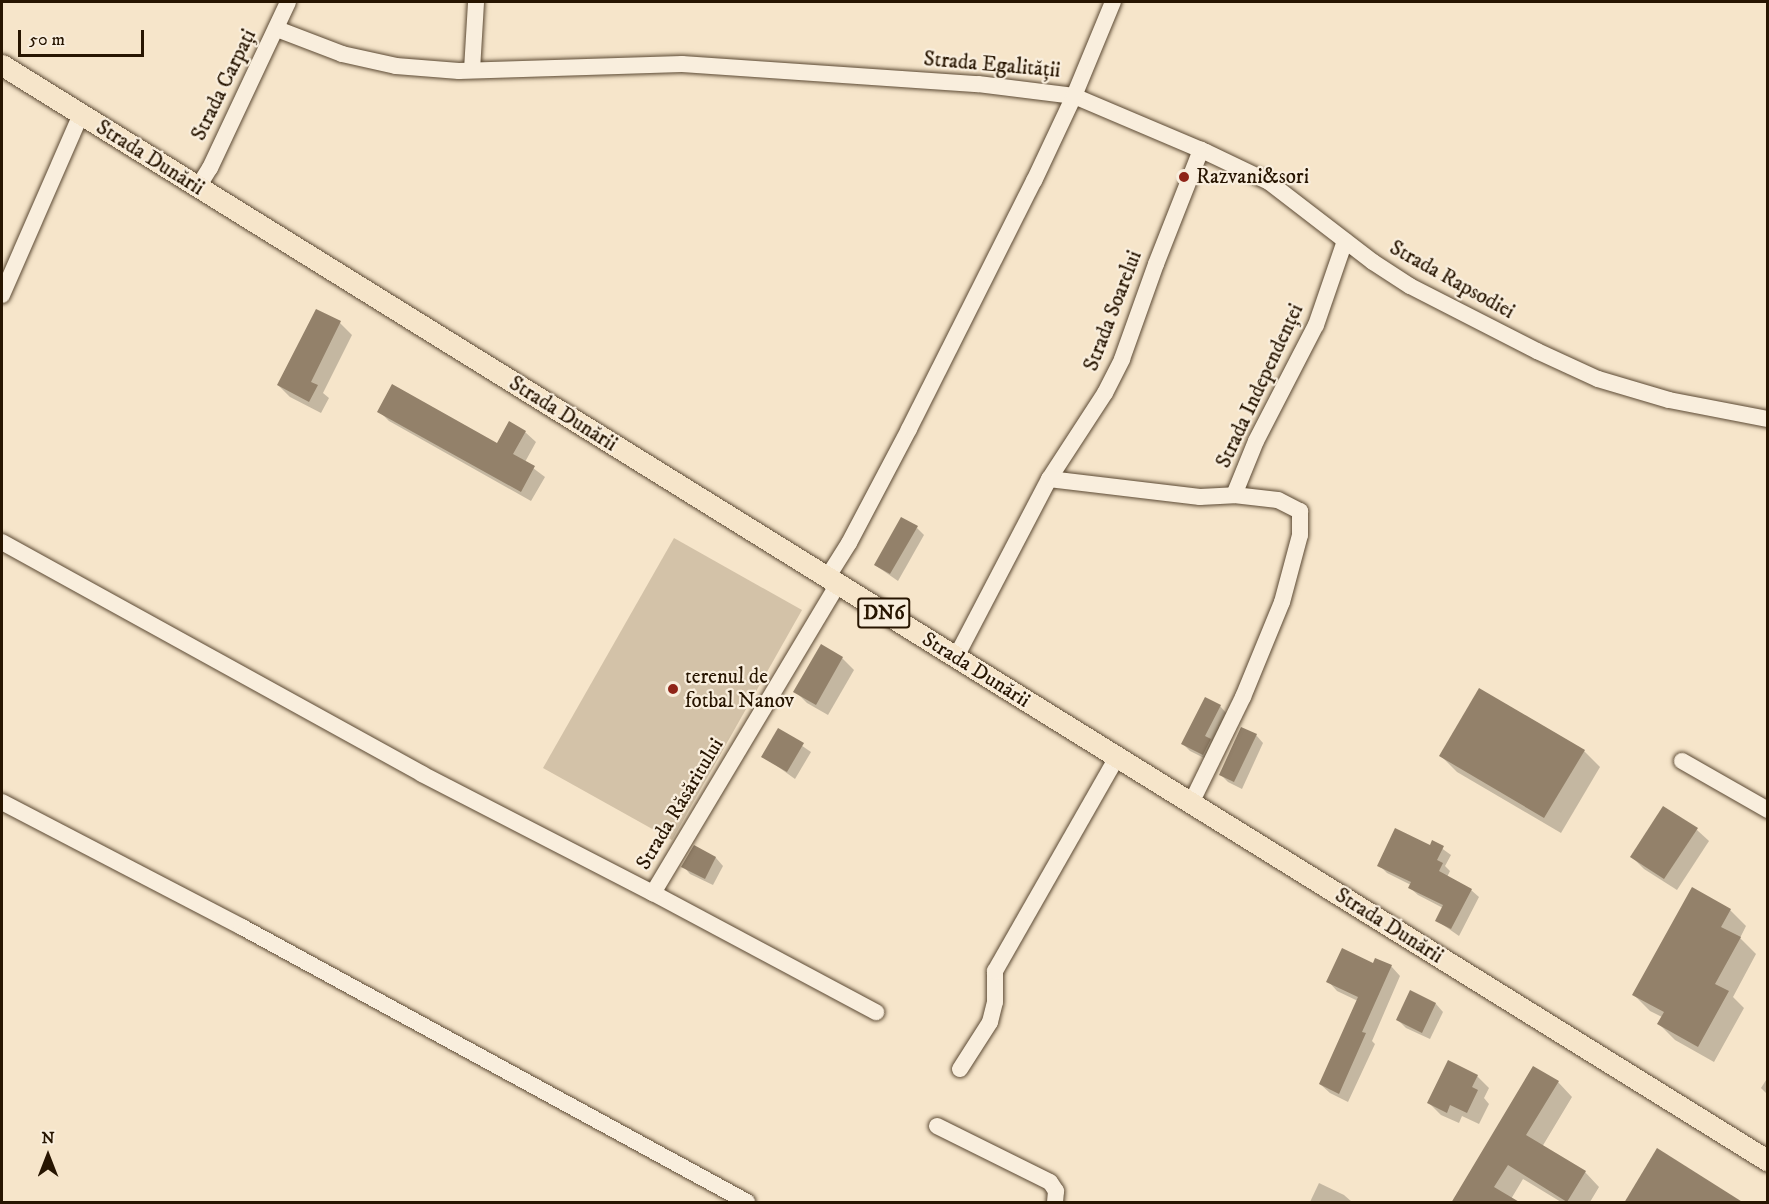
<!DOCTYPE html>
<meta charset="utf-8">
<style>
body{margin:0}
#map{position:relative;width:1769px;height:1204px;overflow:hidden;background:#f6e5ca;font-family:"IM FELL DW Pica",serif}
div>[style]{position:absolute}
.green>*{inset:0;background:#d3c2a8}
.shadow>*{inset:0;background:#0003}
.building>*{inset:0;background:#93816a}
.roads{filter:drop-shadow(0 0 2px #5b4933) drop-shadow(0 0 2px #5b4933)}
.minor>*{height:16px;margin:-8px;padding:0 8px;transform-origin:8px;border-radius:8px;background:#f9eedd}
.major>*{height:21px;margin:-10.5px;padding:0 10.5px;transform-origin:10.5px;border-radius:10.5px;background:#f6e5ca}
.dots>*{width:16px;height:16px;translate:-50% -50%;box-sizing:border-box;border:3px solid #f9eedd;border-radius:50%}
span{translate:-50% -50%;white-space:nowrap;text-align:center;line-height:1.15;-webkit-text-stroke:4.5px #f9eedd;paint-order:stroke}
.shield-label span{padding:2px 4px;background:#f9eedd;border:2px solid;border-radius:4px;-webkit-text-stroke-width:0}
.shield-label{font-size:20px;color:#271501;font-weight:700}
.street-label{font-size:21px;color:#271501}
.poi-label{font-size:21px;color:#271501}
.left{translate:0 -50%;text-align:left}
.frame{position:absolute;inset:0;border:3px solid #271501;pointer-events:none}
.north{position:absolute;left:18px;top:1126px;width:60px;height:60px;-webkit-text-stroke:4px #f9eedd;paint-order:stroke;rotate:0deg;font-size:16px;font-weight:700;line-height:24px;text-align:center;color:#271501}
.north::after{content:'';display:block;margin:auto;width:21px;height:27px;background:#271501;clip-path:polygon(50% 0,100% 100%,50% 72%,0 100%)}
.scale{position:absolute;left:18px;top:30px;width:126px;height:27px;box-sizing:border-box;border:3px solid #271501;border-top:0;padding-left:8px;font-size:18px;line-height:21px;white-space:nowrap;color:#271501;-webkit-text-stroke:4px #f9eedd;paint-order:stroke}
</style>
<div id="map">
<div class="green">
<div style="clip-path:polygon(674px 538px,802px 610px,672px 840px,543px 768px)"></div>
</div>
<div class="shadow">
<div style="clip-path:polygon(317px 311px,340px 323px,352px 335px,323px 393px,329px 398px,321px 413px,290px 397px,278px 385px)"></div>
<div style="clip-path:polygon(379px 411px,498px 445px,525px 432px,536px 442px,525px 462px,545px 477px,531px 501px,389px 421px)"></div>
<div style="clip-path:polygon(917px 528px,924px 535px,898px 581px,875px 565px)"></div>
<div style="clip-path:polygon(842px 658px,854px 670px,828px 715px,807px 703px,795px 691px)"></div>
<div style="clip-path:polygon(1220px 706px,1227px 714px,1210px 761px,1190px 751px,1183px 744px)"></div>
<div style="clip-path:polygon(779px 730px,811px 752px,795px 779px,763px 756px)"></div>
<div style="clip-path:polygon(1256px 735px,1263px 743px,1242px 789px,1228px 782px,1220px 774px)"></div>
<div style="clip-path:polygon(1584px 751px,1600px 767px,1561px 833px,1457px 772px,1441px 756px)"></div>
<div style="clip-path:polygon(1697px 830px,1709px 841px,1677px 890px,1644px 869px,1632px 857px)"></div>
<div style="clip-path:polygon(1433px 842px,1451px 855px,1445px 866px,1450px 871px,1447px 877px,1471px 890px,1479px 897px,1459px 936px,1436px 920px,1443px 908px,1418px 895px,1410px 888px,1411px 885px,1387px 873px,1379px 865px,1431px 847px)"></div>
<div style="clip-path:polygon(694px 847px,716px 858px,723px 866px,713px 885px,690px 874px,683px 866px)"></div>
<div style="clip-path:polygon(1730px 910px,1746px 926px,1740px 938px,1756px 954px,1733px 997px,1744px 1008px,1714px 1062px,1675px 1040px,1659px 1024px,1662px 1017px,1650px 1011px,1634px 995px)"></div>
<div style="clip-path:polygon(1374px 965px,1391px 966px,1400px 976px,1372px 1041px,1375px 1044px,1348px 1102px,1330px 1093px,1320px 1084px,1358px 1001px,1337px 991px,1328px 981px)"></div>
<div style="clip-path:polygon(1436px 1004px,1443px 1012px,1430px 1039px,1406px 1028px,1398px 1020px)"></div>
<div style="clip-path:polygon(1477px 1076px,1489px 1088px,1484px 1098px,1489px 1104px,1479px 1124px,1462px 1116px,1459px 1123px,1441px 1115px,1429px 1103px)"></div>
<div style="clip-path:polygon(1768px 1077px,1768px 1095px,1761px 1088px)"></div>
<div style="clip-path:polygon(1558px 1082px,1572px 1097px,1542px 1147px,1585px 1172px,1599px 1187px,1590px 1202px,1561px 1202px,1523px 1179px,1511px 1199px,1452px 1202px)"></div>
<div style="clip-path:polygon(1319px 1183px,1344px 1195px,1352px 1202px,1310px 1202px)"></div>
</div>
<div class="building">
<div style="clip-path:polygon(316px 309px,341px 321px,311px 382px,318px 385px,309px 402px,277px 385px)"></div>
<div style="clip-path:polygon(392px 384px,497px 443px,509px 421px,526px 431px,513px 454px,535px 466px,521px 492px,377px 412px)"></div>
<div style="clip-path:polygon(901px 517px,918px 526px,890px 574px,874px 565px)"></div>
<div style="clip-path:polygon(821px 644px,843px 657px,816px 705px,793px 692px)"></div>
<div style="clip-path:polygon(1479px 688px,1585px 750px,1544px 818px,1439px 756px)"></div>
<div style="clip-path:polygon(1205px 697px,1221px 705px,1205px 736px,1211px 739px,1203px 755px,1181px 744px)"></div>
<div style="clip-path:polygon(1241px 727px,1257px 734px,1234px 782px,1219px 775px)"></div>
<div style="clip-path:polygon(778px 728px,804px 743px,787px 772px,761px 757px)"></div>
<div style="clip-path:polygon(1663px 806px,1698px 828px,1664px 879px,1630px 857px)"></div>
<div style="clip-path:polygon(1395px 828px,1430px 845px,1432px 840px,1444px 846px,1437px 860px,1443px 863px,1439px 871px,1472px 889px,1451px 929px,1435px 921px,1443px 905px,1408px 888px,1411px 882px,1377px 866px)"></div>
<div style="clip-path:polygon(694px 845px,716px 857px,705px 879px,681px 867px)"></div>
<div style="clip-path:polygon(1692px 887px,1731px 909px,1721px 927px,1741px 937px,1715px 984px,1729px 991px,1698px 1047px,1657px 1024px,1664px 1012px,1632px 995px)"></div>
<div style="clip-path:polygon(1342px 948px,1373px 963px,1375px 958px,1392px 965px,1362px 1032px,1366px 1033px,1339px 1094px,1319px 1084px,1358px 997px,1326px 982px)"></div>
<div style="clip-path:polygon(1410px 990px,1436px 1003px,1422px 1033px,1396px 1020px)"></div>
<div style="clip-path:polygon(1448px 1060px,1478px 1075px,1472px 1087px,1478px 1090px,1467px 1113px,1450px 1105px,1447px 1113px,1427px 1103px)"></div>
<div style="clip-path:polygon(1533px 1066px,1559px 1081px,1526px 1135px,1586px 1171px,1567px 1202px,1508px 1165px,1494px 1187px,1521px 1203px,1451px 1203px)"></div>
<div style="clip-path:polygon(1657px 1148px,1744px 1203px,1624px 1203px)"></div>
</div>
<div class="roads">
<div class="minor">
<div style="left:277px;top:29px;width:70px;rotate:21deg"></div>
<div style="left:342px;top:54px;width:55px;rotate:12.5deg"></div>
<div style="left:396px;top:66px;width:63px;rotate:4.5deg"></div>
<div style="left:459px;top:71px;width:223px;rotate:-1.8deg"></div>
<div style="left:682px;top:64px;width:297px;rotate:3.9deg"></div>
<div style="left:978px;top:84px;width:97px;rotate:7.1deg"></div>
<div style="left:1074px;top:96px;width:143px;rotate:23deg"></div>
<div style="left:1206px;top:152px;width:70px;rotate:25.5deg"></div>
<div style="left:1269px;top:182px;width:131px;rotate:37.6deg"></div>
<div style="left:1373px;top:262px;width:44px;rotate:33deg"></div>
<div style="left:1410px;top:286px;width:143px;rotate:27.1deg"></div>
<div style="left:1537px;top:351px;width:67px;rotate:24.7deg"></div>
<div style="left:1598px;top:379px;width:74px;rotate:16.5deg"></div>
<div style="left:1669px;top:400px;width:101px;rotate:10.9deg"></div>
<div style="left:472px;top:70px;width:68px;rotate:-86.6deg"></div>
<div style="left:198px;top:187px;width:22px;rotate:-58deg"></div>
<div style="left:210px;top:168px;width:183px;rotate:-64.8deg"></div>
<div style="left:2px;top:295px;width:197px;rotate:-66.4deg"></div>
<div style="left:1049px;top:479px;width:103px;rotate:-56.9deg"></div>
<div style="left:1105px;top:393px;width:38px;rotate:-63deg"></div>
<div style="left:1122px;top:359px;width:101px;rotate:-70.3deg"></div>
<div style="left:1156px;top:264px;width:123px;rotate:-68.5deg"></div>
<div style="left:1234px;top:495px;width:58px;rotate:-67.8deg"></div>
<div style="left:1256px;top:441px;width:131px;rotate:-62.7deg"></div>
<div style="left:1316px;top:325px;width:89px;rotate:-71deg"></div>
<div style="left:2px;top:542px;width:480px;rotate:28.9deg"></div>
<div style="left:422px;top:774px;width:260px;rotate:27.3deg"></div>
<div style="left:653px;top:893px;width:253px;rotate:28.1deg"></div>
<div style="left:827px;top:578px;width:41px;rotate:-57.8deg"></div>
<div style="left:849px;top:543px;width:129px;rotate:-62.2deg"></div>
<div style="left:909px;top:429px;width:278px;rotate:-63.3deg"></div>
<div style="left:1034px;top:181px;width:94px;rotate:-64.8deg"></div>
<div style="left:1074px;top:96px;width:102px;rotate:-67.5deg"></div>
<div style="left:956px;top:657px;width:201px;rotate:-62.4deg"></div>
<div style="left:1049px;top:479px;width:152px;rotate:6.8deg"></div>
<div style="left:1200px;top:497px;width:34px;rotate:-3deg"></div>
<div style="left:1234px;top:495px;width:44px;rotate:6.5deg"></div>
<div style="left:1278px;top:500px;width:25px;rotate:27deg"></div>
<div style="left:1300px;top:511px;width:24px;rotate:90deg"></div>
<div style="left:1300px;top:535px;width:69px;rotate:105deg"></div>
<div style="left:1282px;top:602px;width:103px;rotate:112.3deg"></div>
<div style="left:1243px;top:697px;width:118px;rotate:116.1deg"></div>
<div style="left:1682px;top:761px;width:99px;rotate:29.7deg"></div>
<div style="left:2px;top:802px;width:271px;rotate:27.5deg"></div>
<div style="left:242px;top:927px;width:575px;rotate:28.57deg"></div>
<div style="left:653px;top:893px;width:359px;rotate:-59.1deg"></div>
<div style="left:960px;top:1069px;width:56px;rotate:-57.4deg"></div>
<div style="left:990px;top:1022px;width:21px;rotate:-76deg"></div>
<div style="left:995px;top:1002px;width:31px;rotate:-90deg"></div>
<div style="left:995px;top:971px;width:246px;rotate:-60.3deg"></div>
<div style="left:937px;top:1126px;width:126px;rotate:26.4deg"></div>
<div style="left:1050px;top:1182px;width:11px;rotate:56deg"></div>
<div style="left:1056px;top:1191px;width:11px;rotate:95deg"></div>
</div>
<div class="major">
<div style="left:2px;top:65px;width:2078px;rotate:31.82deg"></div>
</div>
</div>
<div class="dots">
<div style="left:1184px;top:177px;background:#8f2418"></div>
<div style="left:673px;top:689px;background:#8f2418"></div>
</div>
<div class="shield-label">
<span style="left:884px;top:613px">DN6</span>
</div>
<div class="street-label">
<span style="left:992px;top:65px;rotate:5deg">Strada Egalității</span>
<span style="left:224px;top:85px;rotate:-64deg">Strada Carpați</span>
<span style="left:150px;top:158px;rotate:32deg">Strada Dunării</span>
<span style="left:1452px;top:280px;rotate:29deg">Strada Rapsodiei</span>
<span style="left:1113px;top:311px;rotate:-69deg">Strada Soarelui</span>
<span style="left:1260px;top:386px;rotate:-65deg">Strada Independenței</span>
<span style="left:563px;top:414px;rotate:32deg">Strada Dunării</span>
<span style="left:976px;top:670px;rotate:32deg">Strada Dunării</span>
<span style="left:680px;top:804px;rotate:-59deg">Strada Răsăritului</span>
<span style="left:1389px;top:926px;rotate:32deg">Strada Dunării</span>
</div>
<div class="poi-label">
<span class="left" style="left:1196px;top:177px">Razvani&amp;sori</span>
<span class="left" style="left:685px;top:689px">terenul de<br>fotbal Nanov</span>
</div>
<div class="frame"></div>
<div class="north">N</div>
<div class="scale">50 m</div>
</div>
